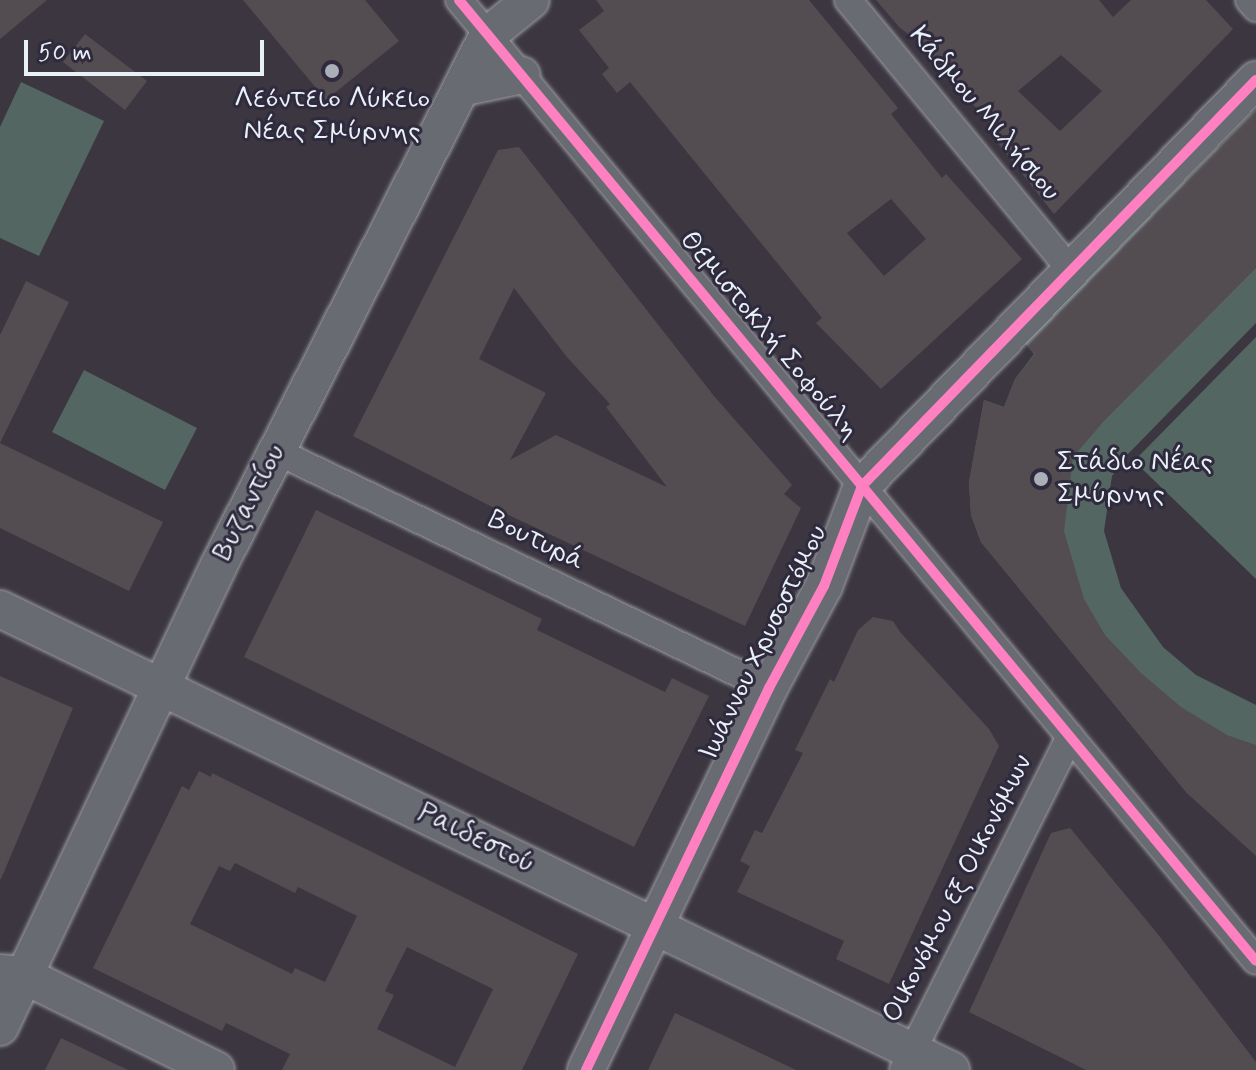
<!DOCTYPE html>
<meta charset="utf-8">
<style>
body{margin:0}
#map{position:relative;width:1256px;height:1070px;overflow:hidden;background:#3b3640;font-family:Mynerve,sans-serif}
div>[style]{position:absolute}
.green>*{inset:0;background:#546662}
.building>*{inset:0;background:#534d52}
.roads{filter:drop-shadow(0 0 2px #9d9ca2) drop-shadow(0 0 2px #9d9ca2)}
.street>*{height:26px;margin:-13px;padding:0 13px;transform-origin:13px;border-radius:13px;background:#696b72}
.secondary>*{height:36px;margin:-18px;padding:0 18px;transform-origin:18px;border-radius:18px;background:#696b72}
.cycleway>*{height:10px;margin:-5px;padding:0 5px;transform-origin:5px;border-radius:5px;background:#ff80c0}
.dots>*{width:22px;height:22px;translate:-50% -50%;box-sizing:border-box;border:4px solid #2f2a3d;border-radius:50%}
span{translate:-50% -50%;white-space:nowrap;text-align:center;line-height:1.15;-webkit-text-stroke:6px #2f2a3d;paint-order:stroke}
.poi-label{font-size:28px;color:#e8f1f8}
.left{translate:0 -50%;text-align:left}
.street-label{font-size:28px;color:#e8f1f8}
.scale{position:absolute;left:24px;top:40px;width:240px;height:36px;box-sizing:border-box;border:4px solid #e8f1f8;border-top:0;padding-left:10px;font-size:24px;line-height:28px;white-space:nowrap;color:#e8f1f8;-webkit-text-stroke:6px #2f2a3d;paint-order:stroke}
</style>
<div id="map">
<div class="green">
<div style="clip-path:polygon(21px 82px,104px 121px,39px 256px,0 238px,0 127px)"></div>
<div style="clip-path:polygon(1256px 109px,1256px 323px,1128px 454px,1112px 476px,1104px 531px,1121px 588px,1163px 647px,1196px 675px,1256px 705px,1256px 854px,1187px 793px,981px 542px,971px 515px,969px 482px,984px 400px,1004px 407px,1015px 379px,1034px 354px,1025px 343px)"></div>
<div style="clip-path:polygon(1256px 337px,1256px 579px,1134px 461px)"></div>
<div style="clip-path:polygon(84px 370px,197px 428px,165px 490px,52px 432px)"></div>
</div>
<div class="building">
<div style="clip-path:polygon(0 0,47px 0,0 39px)"></div>
<div style="clip-path:polygon(243px 0,365px 0,399px 41px,326px 100px)"></div>
<div style="clip-path:polygon(evenodd,596px 0,809px 0,898px 108px,891px 114px,942px 178px,946px 174px,1022px 259px,881px 389px,816px 323px,822px 318px,630px 82px,617px 93px,602px 74px,609px 68px,579px 30px,604px 11px,596px 0,891px 199px,926px 239px,884px 276px,847px 233px,891px 199px)"></div>
<div style="clip-path:polygon(evenodd,876px 0,1099px 0,1113px 17px,1131px 0,1206px 0,1233px 29px,1054px 214px,997px 142px,1001px 138px,972px 103px,924px 46px,899px 27px,876px 0,1061px 55px,1102px 91px,1060px 131px,1018px 91px,1061px 55px)"></div>
<div style="clip-path:polygon(85px 34px,147px 81px,125px 110px,63px 62px)"></div>
<div style="clip-path:polygon(1256px 110px,1256px 268px,1104px 421px,1073px 457px,1064px 531px,1084px 599px,1105px 635px,1141px 673px,1181px 707px,1227px 735px,1256px 745px,1256px 856px,1187px 793px,981px 542px,971px 515px,969px 482px,984px 400px,1004px 407px,1015px 379px,1035px 354px,1027px 346px)"></div>
<div style="clip-path:polygon(evenodd,519px 147px,714px 396px,792px 485px,784px 494px,801px 508px,745px 626px,502px 512px,353px 436px,498px 150px,519px 147px,514px 288px,566px 356px,610px 404px,606px 407px,667px 487px,556px 435px,510px 460px,546px 393px,479px 359px,514px 288px)"></div>
<div style="clip-path:polygon(26px 281px,69px 302px,0 443px,0 335px)"></div>
<div style="clip-path:polygon(0 443px,163px 522px,129px 591px,0 528px)"></div>
<div style="clip-path:polygon(316px 510px,542px 619px,537px 630px,665px 692px,672px 678px,709px 696px,634px 847px,244px 657px)"></div>
<div style="clip-path:polygon(873px 617px,893px 621px,900px 632px,989px 729px,999px 746px,889px 984px,836px 959px,844px 941px,737px 892px,750px 866px,740px 861px,755px 830px,762px 833px,803px 753px,795px 750px,830px 679px,834px 682px,858px 630px)"></div>
<div style="clip-path:polygon(0 676px,73px 708px,1px 879px,0 879px)"></div>
<div style="clip-path:polygon(evenodd,199px 771px,211px 777px,212px 773px,578px 954px,522px 1070px,282px 1070px,290px 1054px,226px 1023px,222px 1031px,93px 968px,182px 786px,189px 790px,199px 771px,235px 863px,295px 893px,298px 887px,357px 916px,325px 982px,295px 968px,292px 974px,190px 924px,219px 866px,230px 871px,235px 863px,199px 771px,407px 947px,493px 989px,455px 1067px,377px 1029px,394px 995px,385px 991px,407px 947px)"></div>
<div style="clip-path:polygon(1070px 828px,1157px 933px,1256px 1062px,1256px 1070px,1086px 1070px,969px 1012px,1051px 833px)"></div>
<div style="clip-path:polygon(675px 1013px,727px 1037px,796px 1070px,648px 1070px)"></div>
<div style="clip-path:polygon(61px 1038px,128px 1070px,45px 1070px)"></div>
</div>
<div class="roads">
<div class="street">
<div style="left:459px;top:0;width:1248px;rotate:50.33deg"></div>
<div style="left:848px;top:0;width:349px;rotate:50.5deg"></div>
<div style="left:1249px;top:0;width:11px;rotate:49deg"></div>
<div style="left:276px;top:451px;width:547px;rotate:25.68deg"></div>
<div style="left:903px;top:1070px;width:373px;rotate:-63.4deg"></div>
</div>
<div class="secondary">
<div style="left:461px;top:88px;width:62px;rotate:-12deg"></div>
<div style="left:0;top:609px;width:1057px;rotate:25.86deg"></div>
<div style="left:0;top:973px;width:23px;rotate:5deg"></div>
<div style="left:23px;top:975px;width:215px;rotate:26.2deg"></div>
<div style="left:0;top:1027px;width:511px;rotate:-64.64deg"></div>
<div style="left:219px;top:565px;width:594px;rotate:-63.09deg"></div>
<div style="left:488px;top:35px;width:55px;rotate:-39.1deg"></div>
<div style="left:586px;top:1070px;width:424px;rotate:-64.4deg"></div>
<div style="left:769px;top:688px;width:116px;rotate:-61.7deg"></div>
<div style="left:824px;top:586px;width:107px;rotate:-69.2deg"></div>
<div style="left:862px;top:486px;width:566px;rotate:-45.86deg"></div>
</div>
</div>
<div class="cycleway">
<div style="left:459px;top:0;width:1248px;rotate:50.33deg"></div>
<div style="left:586px;top:1070px;width:424px;rotate:-64.4deg"></div>
<div style="left:769px;top:688px;width:116px;rotate:-61.7deg"></div>
<div style="left:824px;top:586px;width:107px;rotate:-69.2deg"></div>
<div style="left:862px;top:486px;width:566px;rotate:-45.86deg"></div>
</div>
<div class="dots">
<div style="left:332px;top:71px;background:#abb0b8"></div>
<div style="left:1041px;top:479px;background:#abb0b8"></div>
</div>
<div class="poi-label">
<span style="left:332px;top:116px">Λεόντειο Λύκειο<br>Νέας Σμύρνης</span>
<span class="left" style="left:1057px;top:479px">Στάδιο Νέας<br>Σμύρνης</span>
</div>
<div class="street-label">
<span style="left:984px;top:114px;rotate:50deg">Κάδμου Μιλήσιου</span>
<span style="left:769px;top:336px;rotate:50deg">Θεμιστοκλή Σοφούλη</span>
<span style="left:250px;top:503px;rotate:-63deg">Βυζαντίου</span>
<span style="left:536px;top:541px;rotate:26deg">Βουτυρά</span>
<span style="left:764px;top:643px;rotate:-64deg">Ιωάννου Χρυσοστόμου</span>
<span style="left:476px;top:839px;rotate:26deg">Ραιδεστού</span>
<span style="left:958px;top:889px;rotate:-63deg">Οικονόμου εξ Οικονόμων</span>
</div>
<div class="scale">50 m</div>
</div>
